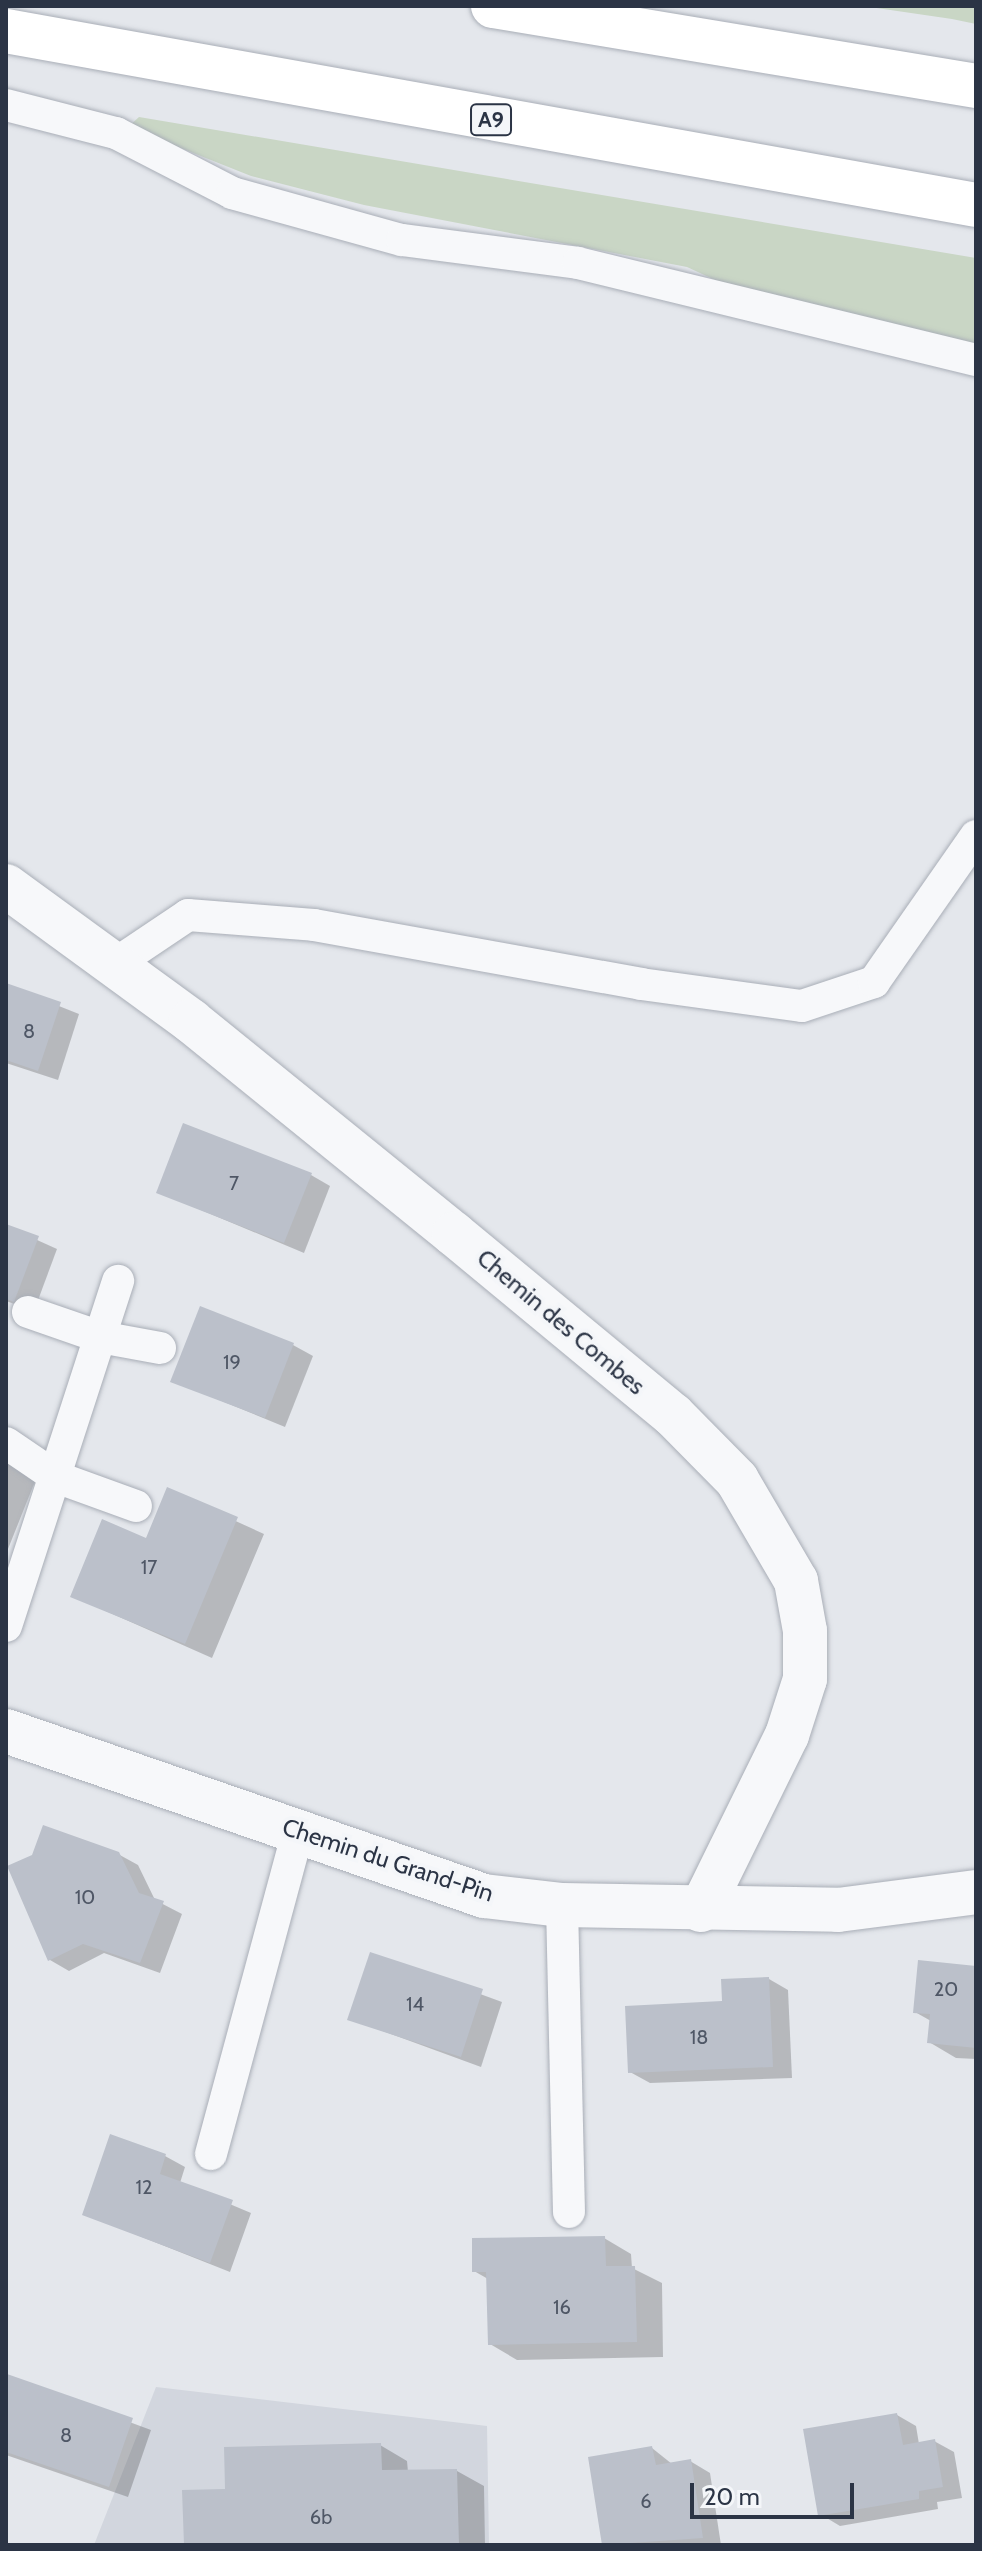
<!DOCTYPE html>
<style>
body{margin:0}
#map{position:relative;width:982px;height:2551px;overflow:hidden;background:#e4e7ec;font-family:Cabin,sans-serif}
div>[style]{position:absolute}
.built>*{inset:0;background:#d2d6de}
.green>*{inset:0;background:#c9d6c5}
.shadow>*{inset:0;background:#0003}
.building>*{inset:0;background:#bbc0ca}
.roads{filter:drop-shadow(0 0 2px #a9aeb7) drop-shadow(0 0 2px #a9aeb7)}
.lane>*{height:32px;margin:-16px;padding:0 16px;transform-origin:16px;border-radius:16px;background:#f7f8fa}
.street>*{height:44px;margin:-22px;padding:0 22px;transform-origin:22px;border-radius:22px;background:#f7f8fa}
.highway>*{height:44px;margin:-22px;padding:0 22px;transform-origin:22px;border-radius:22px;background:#fff}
span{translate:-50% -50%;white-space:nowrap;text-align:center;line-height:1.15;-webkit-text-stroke:8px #f4f6f9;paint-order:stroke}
.number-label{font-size:20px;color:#4f5766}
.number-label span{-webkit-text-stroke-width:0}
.shield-label span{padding:2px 6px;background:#f4f6f9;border:2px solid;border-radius:6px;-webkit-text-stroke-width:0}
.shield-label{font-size:22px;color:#2b3445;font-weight:700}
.street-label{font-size:24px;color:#2b3445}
.frame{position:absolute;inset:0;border:8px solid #2b3445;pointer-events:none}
.scale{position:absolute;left:690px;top:2483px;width:164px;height:36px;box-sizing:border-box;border:4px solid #2b3445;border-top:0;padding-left:10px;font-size:24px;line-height:28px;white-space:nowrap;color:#2b3445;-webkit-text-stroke:6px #f4f6f9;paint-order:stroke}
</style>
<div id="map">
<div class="built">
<div style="clip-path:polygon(156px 2387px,487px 2426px,489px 2545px,94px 2545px)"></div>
</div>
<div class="green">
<div style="clip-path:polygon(863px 6px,976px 6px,976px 24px,952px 19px)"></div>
<div style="clip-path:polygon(139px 117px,976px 258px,976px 351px,752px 297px,687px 267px,364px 205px,251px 176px,128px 127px)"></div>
</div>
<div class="shadow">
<div style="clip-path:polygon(6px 985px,79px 1014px,58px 1080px,6px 1063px)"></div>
<div style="clip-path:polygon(311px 1175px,330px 1186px,304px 1253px,158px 1192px)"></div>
<div style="clip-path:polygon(6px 1226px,57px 1249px,34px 1311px,6px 1301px)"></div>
<div style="clip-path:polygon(293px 1345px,313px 1356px,285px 1427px,173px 1381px)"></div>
<div style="clip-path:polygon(6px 1462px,36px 1479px,6px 1554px)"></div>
<div style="clip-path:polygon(168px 1490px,264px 1534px,212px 1658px,72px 1596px,147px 1541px)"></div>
<div style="clip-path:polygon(118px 1854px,138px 1865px,155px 1900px,182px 1914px,160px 1973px,104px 1953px,69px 1971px,50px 1960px,34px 1856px)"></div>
<div style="clip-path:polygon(371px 1954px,502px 2002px,481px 2067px,350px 2019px)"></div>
<div style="clip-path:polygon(976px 1968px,976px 2059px,956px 2058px,929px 2042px,931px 2021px,915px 2012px)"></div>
<div style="clip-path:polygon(769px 1979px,788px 1990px,792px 2078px,650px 2083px,630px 2072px,724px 2003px)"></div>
<div style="clip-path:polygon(165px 2156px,185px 2167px,180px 2183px,251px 2213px,230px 2272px,84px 2214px)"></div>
<div style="clip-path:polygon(604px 2238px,631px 2254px,632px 2268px,662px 2283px,663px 2357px,517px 2360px,490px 2344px,488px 2279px,474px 2271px)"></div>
<div style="clip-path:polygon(8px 2377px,151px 2430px,128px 2497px,6px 2455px)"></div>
<div style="clip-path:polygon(897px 2415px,916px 2426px,919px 2444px,934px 2441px,954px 2452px,962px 2498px,937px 2502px,938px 2509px,840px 2526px,820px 2514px)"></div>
<div style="clip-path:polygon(380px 2445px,407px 2461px,408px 2472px,457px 2471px,484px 2486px,485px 2545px,186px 2545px,227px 2491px)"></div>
<div style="clip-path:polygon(652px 2448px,672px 2464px,690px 2461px,710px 2473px,721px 2545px,604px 2545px,590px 2458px)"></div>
</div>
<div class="building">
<div style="clip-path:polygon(6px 983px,61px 1002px,38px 1071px,6px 1060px)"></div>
<div style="clip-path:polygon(183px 1123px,312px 1173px,284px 1243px,156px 1193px)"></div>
<div style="clip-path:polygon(6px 1224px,39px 1236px,14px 1302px,6px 1299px)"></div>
<div style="clip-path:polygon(200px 1306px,294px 1343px,265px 1418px,170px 1382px)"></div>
<div style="clip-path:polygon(167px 1487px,238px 1517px,185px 1644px,70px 1597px,102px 1519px,146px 1538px)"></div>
<div style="clip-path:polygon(43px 1825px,119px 1852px,139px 1893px,164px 1901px,140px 1963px,83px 1944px,48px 1961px,7px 1866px,32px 1855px)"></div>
<div style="clip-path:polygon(370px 1952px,483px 1989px,461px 2057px,347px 2020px)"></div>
<div style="clip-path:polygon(918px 1960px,976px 1966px,976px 2048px,927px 2043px,930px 2014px,913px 2013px)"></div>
<div style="clip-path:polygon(769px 1977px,773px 2067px,628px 2073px,625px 2006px,722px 2001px,721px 1979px)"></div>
<div style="clip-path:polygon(110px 2134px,166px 2154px,160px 2174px,233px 2200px,210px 2263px,82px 2215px)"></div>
<div style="clip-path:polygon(605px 2236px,606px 2266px,635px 2266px,637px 2342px,488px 2345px,486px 2272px,472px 2272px,472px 2238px)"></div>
<div style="clip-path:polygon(7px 2374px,133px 2418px,109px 2487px,6px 2452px)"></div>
<div style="clip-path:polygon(897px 2413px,903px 2445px,935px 2439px,943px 2487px,919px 2491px,919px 2499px,818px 2516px,803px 2429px)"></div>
<div style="clip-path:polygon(381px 2443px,382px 2470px,457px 2469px,459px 2545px,184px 2545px,182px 2490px,225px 2489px,224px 2447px)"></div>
<div style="clip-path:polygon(652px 2446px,656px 2465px,691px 2459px,703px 2538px,602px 2545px,588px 2457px)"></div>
</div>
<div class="roads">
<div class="lane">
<div style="left:6px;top:105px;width:114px;rotate:14.3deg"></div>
<div style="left:116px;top:133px;width:131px;rotate:27.3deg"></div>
<div style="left:232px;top:193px;width:176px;rotate:15.5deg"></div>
<div style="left:402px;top:240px;width:177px;rotate:7.4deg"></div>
<div style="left:578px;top:263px;width:410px;rotate:13.7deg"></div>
<div style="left:115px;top:964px;width:88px;rotate:-33.9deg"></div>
<div style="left:188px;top:915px;width:126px;rotate:4.5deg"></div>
<div style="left:314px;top:925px;width:332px;rotate:10.2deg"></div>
<div style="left:641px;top:984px;width:162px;rotate:7.8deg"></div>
<div style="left:802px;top:1006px;width:76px;rotate:-18.4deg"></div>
<div style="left:874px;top:982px;width:178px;rotate:-55.1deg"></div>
<div style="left:28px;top:1312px;width:76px;rotate:19.1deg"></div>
<div style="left:100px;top:1337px;width:61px;rotate:10.4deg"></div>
<div style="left:6px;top:1443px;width:60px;rotate:34.2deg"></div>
<div style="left:56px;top:1477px;width:85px;rotate:19.9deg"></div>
<div style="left:6px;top:1626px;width:363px;rotate:-72deg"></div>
<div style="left:562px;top:1905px;width:307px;rotate:88.7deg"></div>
<div style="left:211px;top:2154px;width:334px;rotate:-74.9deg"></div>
</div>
<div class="street">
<div style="left:6px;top:886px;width:229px;rotate:36.1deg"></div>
<div style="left:191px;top:1021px;width:338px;rotate:39deg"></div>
<div style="left:454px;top:1234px;width:284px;rotate:39.6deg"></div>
<div style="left:673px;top:1415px;width:91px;rotate:45.4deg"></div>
<div style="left:737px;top:1480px;width:117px;rotate:59.7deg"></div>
<div style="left:796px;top:1581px;width:51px;rotate:79.8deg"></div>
<div style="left:805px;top:1631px;width:48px;rotate:90deg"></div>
<div style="left:805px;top:1679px;width:59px;rotate:107.8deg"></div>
<div style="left:787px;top:1735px;width:195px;rotate:116.2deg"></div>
<div style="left:6px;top:1731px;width:506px;rotate:19.04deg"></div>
<div style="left:484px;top:1896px;width:79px;rotate:6.6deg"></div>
<div style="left:562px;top:1905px;width:276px;rotate:1deg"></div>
<div style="left:838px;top:1910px;width:139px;rotate:-7.4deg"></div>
</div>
<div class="highway">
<div style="left:493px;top:6px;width:490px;rotate:9.4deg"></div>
<div style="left:6px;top:31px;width:985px;rotate:10.17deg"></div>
</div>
</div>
<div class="number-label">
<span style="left:29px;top:1031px">8</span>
<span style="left:234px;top:1183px">7</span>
<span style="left:232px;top:1362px">19</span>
<span style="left:149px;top:1567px">17</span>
<span style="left:85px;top:1897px">10</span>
<span style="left:946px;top:1989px">20</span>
<span style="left:415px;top:2004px">14</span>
<span style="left:699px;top:2037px">18</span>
<span style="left:144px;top:2187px">12</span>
<span style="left:562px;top:2307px">16</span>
<span style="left:66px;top:2435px">8</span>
<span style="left:646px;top:2501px">6</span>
<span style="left:321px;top:2517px">6b</span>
</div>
<div class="shield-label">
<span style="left:491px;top:120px">A9</span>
</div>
<div class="street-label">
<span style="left:561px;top:1322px;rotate:40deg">Chemin des Combes</span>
<span style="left:388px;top:1860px;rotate:18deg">Chemin du Grand-Pin</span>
</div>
<div class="frame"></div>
<div class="scale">20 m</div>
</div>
